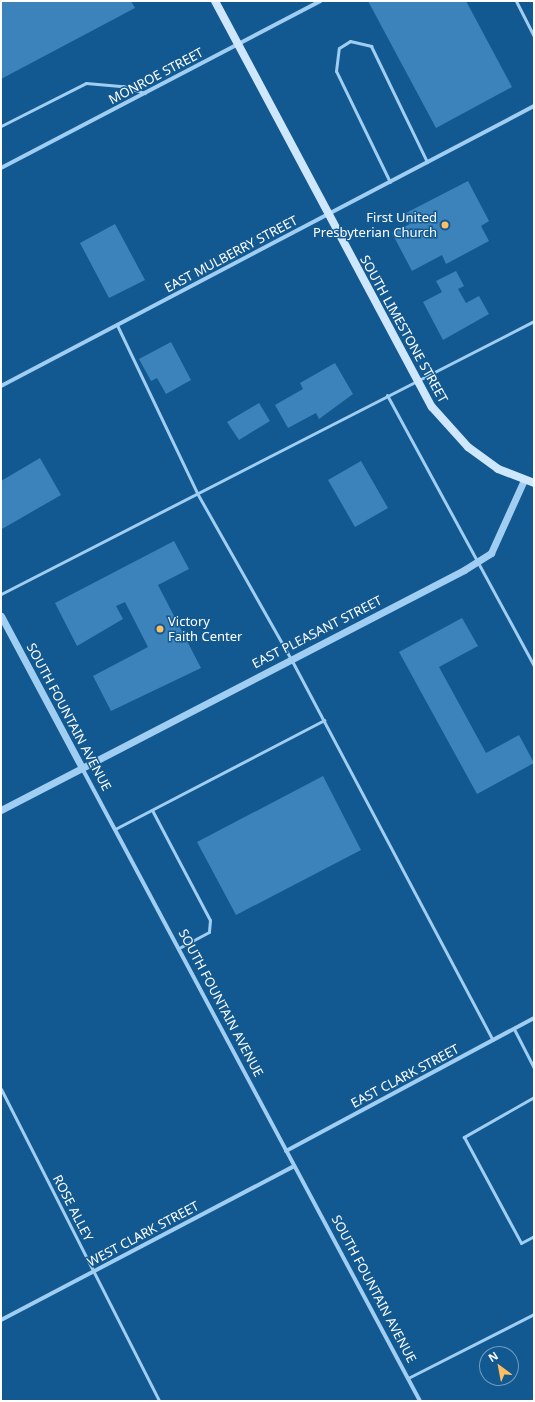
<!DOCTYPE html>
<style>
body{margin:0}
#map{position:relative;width:535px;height:1402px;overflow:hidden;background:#135991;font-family:"Noto Sans",sans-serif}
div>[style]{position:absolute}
.building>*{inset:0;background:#3b83ba}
.service>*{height:3px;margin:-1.5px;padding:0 1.5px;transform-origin:1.5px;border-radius:1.5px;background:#9fcef2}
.minor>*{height:4px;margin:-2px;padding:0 2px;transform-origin:2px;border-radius:2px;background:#9fcef2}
.tertiary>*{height:7px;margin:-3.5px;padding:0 3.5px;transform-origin:3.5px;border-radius:3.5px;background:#9fcef2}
.secondary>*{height:8px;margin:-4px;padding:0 4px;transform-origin:4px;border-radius:4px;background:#cee7fc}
.dots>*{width:11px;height:11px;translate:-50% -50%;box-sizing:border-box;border:2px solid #135991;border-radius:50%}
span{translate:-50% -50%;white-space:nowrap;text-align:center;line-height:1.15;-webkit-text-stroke:3px #135991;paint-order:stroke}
.street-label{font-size:13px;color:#fff}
.poi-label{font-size:13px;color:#fff}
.right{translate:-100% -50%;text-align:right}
.left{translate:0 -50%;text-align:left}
.frame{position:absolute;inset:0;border:2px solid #fff;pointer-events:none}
.north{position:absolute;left:479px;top:1346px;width:40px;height:40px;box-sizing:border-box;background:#135991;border:1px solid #719bbd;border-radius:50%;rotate:328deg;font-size:11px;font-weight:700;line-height:16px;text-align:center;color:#fff}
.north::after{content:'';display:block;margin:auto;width:14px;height:18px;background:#ffbe60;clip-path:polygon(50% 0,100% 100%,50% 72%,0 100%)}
</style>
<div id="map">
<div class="building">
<div style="clip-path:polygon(1px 1px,131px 1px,135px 8px,1px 79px)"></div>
<div style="clip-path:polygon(368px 1px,466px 1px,512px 87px,436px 128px)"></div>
<div style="clip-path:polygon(468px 181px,489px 221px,481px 226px,489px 241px,446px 264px,442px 255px,412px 271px,392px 233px,410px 224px,404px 214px)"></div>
<div style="clip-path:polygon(115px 224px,145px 280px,109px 298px,80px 243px)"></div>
<div style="clip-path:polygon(456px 271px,464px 286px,458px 289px,466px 303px,479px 296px,489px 314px,443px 340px,423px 302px,442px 292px,436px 281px)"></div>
<div style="clip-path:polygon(171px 342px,191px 380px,166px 394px,157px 378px,151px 381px,139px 359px)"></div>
<div style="clip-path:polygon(335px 363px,353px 394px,319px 419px,316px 413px,288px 428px,275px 405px,303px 389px,300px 383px)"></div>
<div style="clip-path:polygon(259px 403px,270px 421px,239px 440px,227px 422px)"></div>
<div style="clip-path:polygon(40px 458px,61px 495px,2px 529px,1px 481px)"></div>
<div style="clip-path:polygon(361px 461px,388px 508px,355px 527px,328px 480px)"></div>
<div style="clip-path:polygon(174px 541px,189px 569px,158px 585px,201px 668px,111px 711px,93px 676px,148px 647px,125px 602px,116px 606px,123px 619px,77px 646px,55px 603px)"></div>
<div style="clip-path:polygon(462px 618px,478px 646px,439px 667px,486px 753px,519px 735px,534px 763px,477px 794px,399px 652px)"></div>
<div style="clip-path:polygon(323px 776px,361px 850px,236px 915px,197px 842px)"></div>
</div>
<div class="service">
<div style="left:516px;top:1px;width:39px;rotate:63deg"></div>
<div style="left:1px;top:126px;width:95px;rotate:-26.8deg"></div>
<div style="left:86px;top:83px;width:37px;rotate:5deg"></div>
<div style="left:123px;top:86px;width:23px;rotate:18deg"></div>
<div style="left:390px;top:182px;width:123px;rotate:-115.9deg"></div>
<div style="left:336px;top:71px;width:23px;rotate:-83deg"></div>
<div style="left:339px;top:48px;width:13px;rotate:-32deg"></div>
<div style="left:350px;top:41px;width:22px;rotate:13deg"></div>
<div style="left:371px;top:46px;width:129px;rotate:64.2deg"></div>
<div style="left:117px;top:325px;width:186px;rotate:64.5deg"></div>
<div style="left:197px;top:493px;width:191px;rotate:60.5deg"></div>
<div style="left:291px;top:659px;width:431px;rotate:62.1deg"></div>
<div style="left:387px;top:395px;width:308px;rotate:61.5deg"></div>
<div style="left:1px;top:594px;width:599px;rotate:-27.12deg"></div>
<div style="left:152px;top:810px;width:124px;rotate:62.2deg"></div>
<div style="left:210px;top:920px;width:12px;rotate:95deg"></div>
<div style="left:209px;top:932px;width:34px;rotate:152deg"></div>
<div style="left:115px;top:829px;width:236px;rotate:-27.5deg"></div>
<div style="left:514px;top:1029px;width:44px;rotate:62.9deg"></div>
<div style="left:1px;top:1089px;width:350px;rotate:63.1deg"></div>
<div style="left:534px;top:1097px;width:81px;rotate:150.3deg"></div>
<div style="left:464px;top:1137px;width:120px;rotate:61.7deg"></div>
<div style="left:521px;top:1243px;width:15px;rotate:-28deg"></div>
<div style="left:408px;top:1378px;width:141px;rotate:-26.9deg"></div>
</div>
<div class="minor">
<div style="left:1px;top:168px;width:360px;rotate:-27.6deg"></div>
<div style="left:1px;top:386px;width:602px;rotate:-27.71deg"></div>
<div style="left:82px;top:768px;width:718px;rotate:61.9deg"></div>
<div style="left:286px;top:1151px;width:281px;rotate:-28.2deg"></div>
<div style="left:1px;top:1320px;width:331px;rotate:-27.7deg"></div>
</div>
<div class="tertiary">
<div style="left:1px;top:616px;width:172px;rotate:61.9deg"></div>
<div style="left:1px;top:810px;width:522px;rotate:-27.4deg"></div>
<div style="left:464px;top:570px;width:32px;rotate:-32deg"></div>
<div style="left:491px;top:553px;width:80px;rotate:-65.7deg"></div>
</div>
<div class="secondary">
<div style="left:215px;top:1px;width:460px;rotate:61.9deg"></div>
<div style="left:432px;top:407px;width:54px;rotate:48deg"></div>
<div style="left:468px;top:447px;width:37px;rotate:36deg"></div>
<div style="left:498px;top:469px;width:39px;rotate:21deg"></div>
</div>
<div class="dots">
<div style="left:445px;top:225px;background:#ffbe60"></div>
<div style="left:160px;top:629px;background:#ffbe60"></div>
</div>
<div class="street-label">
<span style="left:156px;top:76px;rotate:-28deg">MONROE STREET</span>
<span style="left:231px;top:254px;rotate:-28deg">EAST MULBERRY STREET</span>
<span style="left:404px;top:329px;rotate:61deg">SOUTH LIMESTONE STREET</span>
<span style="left:317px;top:632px;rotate:-27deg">EAST PLEASANT STREET</span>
<span style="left:69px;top:717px;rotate:62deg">SOUTH FOUNTAIN AVENUE</span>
<span style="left:221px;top:1003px;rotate:62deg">SOUTH FOUNTAIN AVENUE</span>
<span style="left:405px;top:1076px;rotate:-28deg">EAST CLARK STREET</span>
<span style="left:73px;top:1208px;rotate:63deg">ROSE ALLEY</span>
<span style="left:143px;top:1234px;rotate:-28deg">WEST CLARK STREET</span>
<span style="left:374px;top:1289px;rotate:62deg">SOUTH FOUNTAIN AVENUE</span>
</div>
<div class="poi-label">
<span class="right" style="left:437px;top:225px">First United<br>Presbyterian Church</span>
<span class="left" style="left:168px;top:629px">Victory<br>Faith Center</span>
</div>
<div class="frame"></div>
<div class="north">N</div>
</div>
